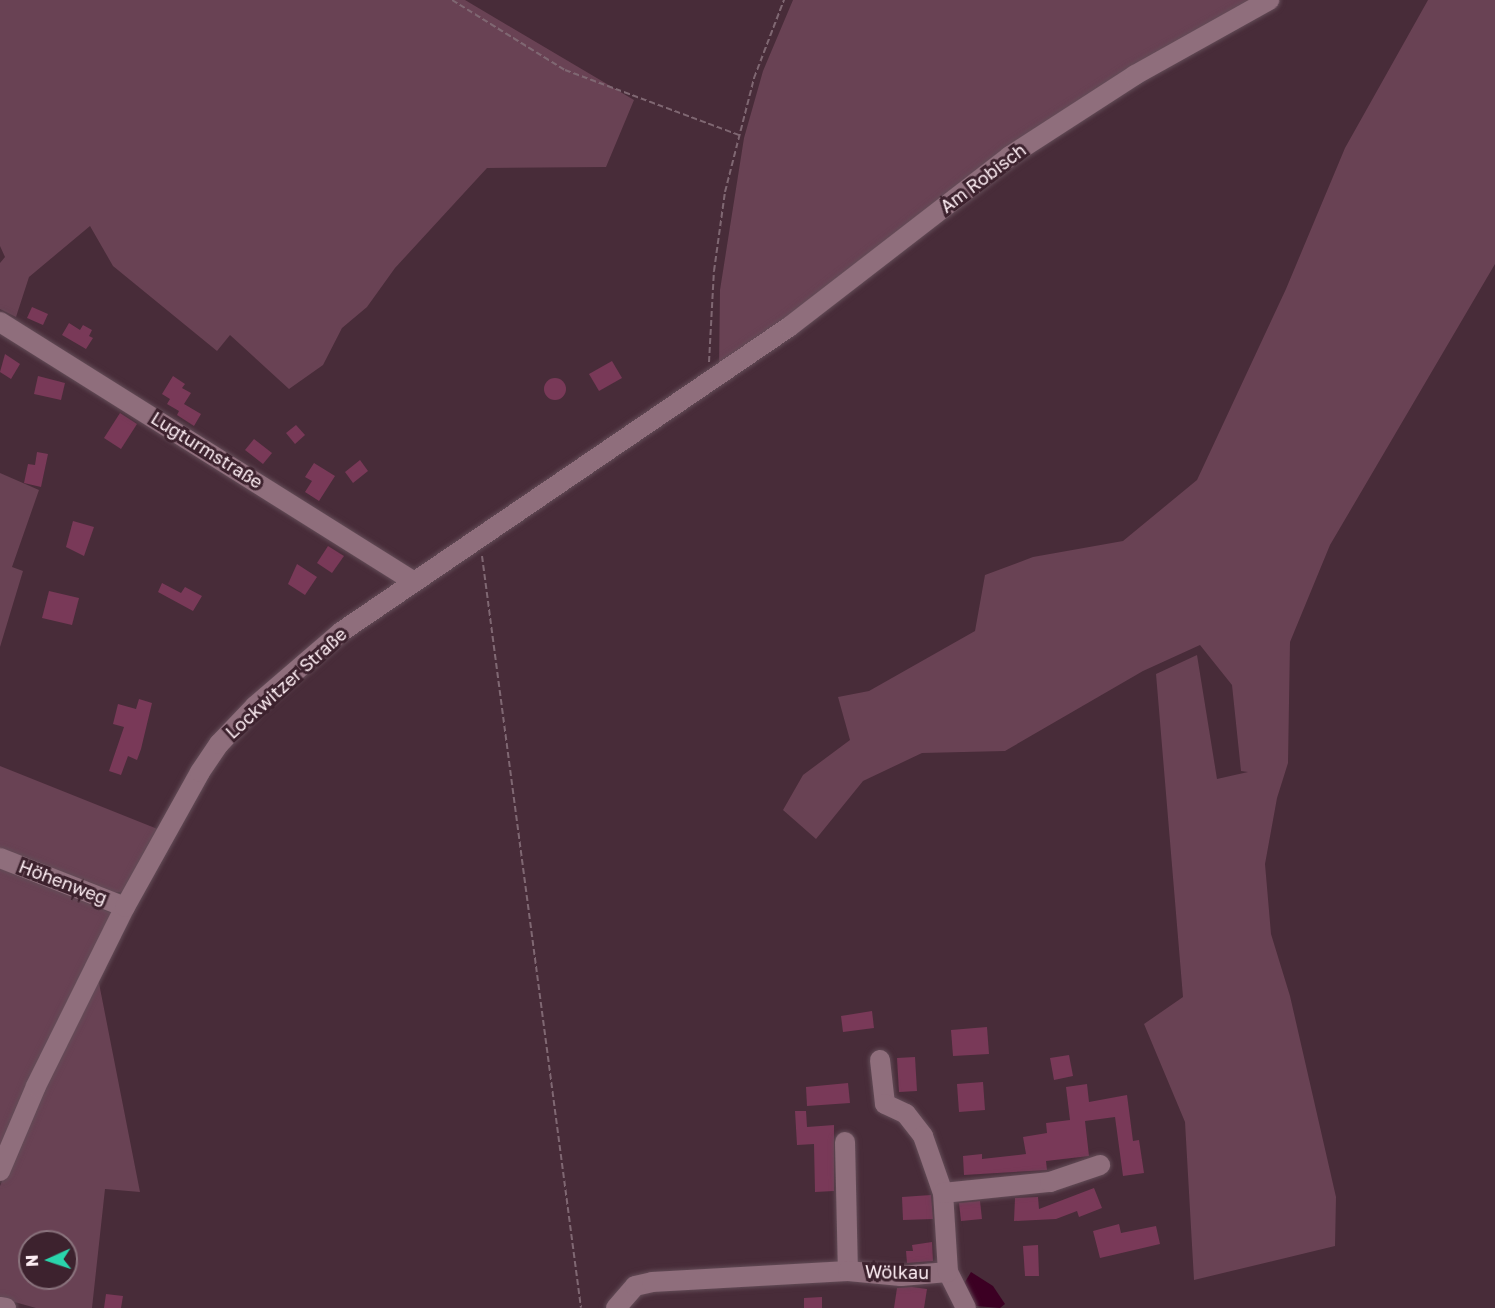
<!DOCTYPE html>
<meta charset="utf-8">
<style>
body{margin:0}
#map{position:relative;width:1495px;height:1308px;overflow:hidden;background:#482c39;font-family:"Golos Text",sans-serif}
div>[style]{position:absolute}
.green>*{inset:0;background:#694254}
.water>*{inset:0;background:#3c0023}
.building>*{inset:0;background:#793958}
.round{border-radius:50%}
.path>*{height:2px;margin-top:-1px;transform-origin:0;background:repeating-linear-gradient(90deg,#7f6772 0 6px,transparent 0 9px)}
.roads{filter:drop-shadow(0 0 2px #634c57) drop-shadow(0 0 2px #634c57)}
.minor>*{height:20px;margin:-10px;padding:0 10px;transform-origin:10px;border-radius:10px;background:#8f6e7c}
span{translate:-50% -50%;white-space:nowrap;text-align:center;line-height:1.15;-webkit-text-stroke:6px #3d222e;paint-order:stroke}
.street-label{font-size:18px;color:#fdedf3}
.north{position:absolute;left:18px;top:1230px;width:60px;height:60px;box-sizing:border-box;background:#3d222e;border:2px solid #8a737d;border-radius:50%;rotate:267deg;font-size:16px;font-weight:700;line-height:24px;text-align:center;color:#fdedf3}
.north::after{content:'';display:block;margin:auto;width:21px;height:27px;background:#2ad5ac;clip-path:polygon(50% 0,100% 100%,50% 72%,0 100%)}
</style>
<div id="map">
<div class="green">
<div style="clip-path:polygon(0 0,465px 0,634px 100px,606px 167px,487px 168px,395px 268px,367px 307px,342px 328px,323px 365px,289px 389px,230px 335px,217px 351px,113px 266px,90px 226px,29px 277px,16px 317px,0 309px,0 263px,5px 257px,0 246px)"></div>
<div style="clip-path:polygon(793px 0,1263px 0,1050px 124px,719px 368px,720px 290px,744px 138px,763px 71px)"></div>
<div style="clip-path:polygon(1428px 0,1495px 0,1495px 264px,1330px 545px,1290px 642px,1288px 763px,1277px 798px,1265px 864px,1271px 934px,1290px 996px,1336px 1197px,1335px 1246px,1194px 1280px,1185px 1122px,1144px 1024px,1183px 997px,1156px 674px,1197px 655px,1217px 779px,1248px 772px,1241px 771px,1232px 685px,1200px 645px,1143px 671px,1005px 751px,922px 753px,863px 781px,816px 839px,783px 810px,803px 775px,850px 740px,838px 697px,869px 691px,975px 631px,985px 575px,1033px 557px,1123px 541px,1197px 480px,1286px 289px,1345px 148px)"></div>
<div style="clip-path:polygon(0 473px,39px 490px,12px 567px,23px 571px,0 647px)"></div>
<div style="clip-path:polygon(0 766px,160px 830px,127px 891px,104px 894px,0 856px)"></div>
<div style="clip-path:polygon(0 867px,111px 913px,2px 1145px,0 1144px)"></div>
<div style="clip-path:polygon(evenodd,98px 978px,140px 1192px,105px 1189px,92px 1308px,36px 1308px,0 1298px,0 1186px,41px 1087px,98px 978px,30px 1242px,66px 1242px,66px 1278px,30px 1278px,30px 1242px)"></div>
</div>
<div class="water">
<div style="clip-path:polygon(971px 1272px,993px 1286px,1005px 1304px,1000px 1308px,976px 1306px,962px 1287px)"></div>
</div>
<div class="building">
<div style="clip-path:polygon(32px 307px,48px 314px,43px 325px,27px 318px)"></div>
<div style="clip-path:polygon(69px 323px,80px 330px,83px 325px,92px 330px,89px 336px,93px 338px,86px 349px,62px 335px)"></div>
<div style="clip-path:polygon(5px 354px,20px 364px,11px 379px,0 372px)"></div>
<div style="clip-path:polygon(612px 361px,622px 378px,599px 391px,589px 374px)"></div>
<div style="clip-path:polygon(38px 376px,65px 383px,61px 400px,34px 394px)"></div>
<div style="clip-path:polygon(173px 376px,185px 384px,182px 388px,191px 393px,184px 404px,201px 414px,194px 426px,177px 415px,179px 411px,167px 404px,170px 399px,162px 394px)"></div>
<div class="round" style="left:544px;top:378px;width:22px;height:22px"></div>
<div style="clip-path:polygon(120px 413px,137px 424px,121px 449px,104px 438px)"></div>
<div style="clip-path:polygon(296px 425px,305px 435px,295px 444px,286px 433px)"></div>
<div style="clip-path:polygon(254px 439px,272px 453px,263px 464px,245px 450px)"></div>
<div style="clip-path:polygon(37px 452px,48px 454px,41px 487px,24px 483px,28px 464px,35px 465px)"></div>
<div style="clip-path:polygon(360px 460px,368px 471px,353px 483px,345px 472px)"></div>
<div style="clip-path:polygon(314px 463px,335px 476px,319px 501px,305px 492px,312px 481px,305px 477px)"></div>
<div style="clip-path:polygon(73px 521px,94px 527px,84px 556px,66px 547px)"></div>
<div style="clip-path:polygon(328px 546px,344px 556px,332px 573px,317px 563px)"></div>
<div style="clip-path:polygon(297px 564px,317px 577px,305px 595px,288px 584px)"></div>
<div style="clip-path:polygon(162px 583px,181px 593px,185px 587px,202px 596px,193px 611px,158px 592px)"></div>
<div style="clip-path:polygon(49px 591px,79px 598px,72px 625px,42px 618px)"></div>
<div style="clip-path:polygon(139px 699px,152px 703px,141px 749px,137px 760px,128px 756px,121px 775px,109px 771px,124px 727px,113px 724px,118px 704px,136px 709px)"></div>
<div style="clip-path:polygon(872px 1011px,874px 1028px,843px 1032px,841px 1016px)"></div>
<div style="clip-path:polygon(987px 1027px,989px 1054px,953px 1056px,951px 1030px)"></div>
<div style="clip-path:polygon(1069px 1055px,1073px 1076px,1054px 1080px,1050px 1058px)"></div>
<div style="clip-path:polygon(915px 1057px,917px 1091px,899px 1092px,897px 1058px)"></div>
<div style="clip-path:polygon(983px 1082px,985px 1110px,959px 1112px,957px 1084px)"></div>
<div style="clip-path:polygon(848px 1083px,850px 1103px,807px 1106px,806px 1087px)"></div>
<div style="clip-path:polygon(1087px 1084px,1089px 1102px,1127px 1095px,1133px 1141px,1139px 1140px,1144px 1173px,1123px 1176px,1115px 1117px,1085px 1121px,1089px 1156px,1046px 1161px,1047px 1170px,964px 1175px,963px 1156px,982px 1154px,982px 1159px,1026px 1154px,1023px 1137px,1047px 1133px,1046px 1123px,1070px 1120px,1066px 1087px)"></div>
<div style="clip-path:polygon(795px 1111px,806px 1111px,807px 1127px,834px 1125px,834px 1191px,815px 1192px,814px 1144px,797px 1145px)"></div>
<div style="clip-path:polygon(1094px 1188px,1102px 1208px,1079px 1217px,1077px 1211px,1056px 1219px,1014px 1221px,1015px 1198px,1038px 1197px,1039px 1209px)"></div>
<div style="clip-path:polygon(931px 1195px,933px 1219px,903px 1220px,902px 1197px)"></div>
<div style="clip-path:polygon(980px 1201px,982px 1219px,961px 1221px,959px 1203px)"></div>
<div style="clip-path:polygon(1119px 1224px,1121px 1233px,1156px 1226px,1160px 1244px,1100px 1258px,1093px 1231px)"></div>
<div style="clip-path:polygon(932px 1242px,933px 1261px,907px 1263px,906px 1251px,913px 1251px,912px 1245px)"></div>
<div style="clip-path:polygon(1038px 1245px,1039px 1276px,1025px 1276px,1023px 1246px)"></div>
<div style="clip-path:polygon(912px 1287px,927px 1289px,924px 1308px,894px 1308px,897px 1288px)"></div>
<div style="clip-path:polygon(106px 1294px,123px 1296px,121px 1308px,104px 1308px)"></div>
<div style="clip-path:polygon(822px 1297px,822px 1308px,804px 1308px,804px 1298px)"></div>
</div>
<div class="path">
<div style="left:452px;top:0;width:133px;rotate:31.8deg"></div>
<div style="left:565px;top:70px;width:186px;rotate:20.5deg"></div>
<div style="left:709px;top:362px;width:91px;rotate:-86.9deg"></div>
<div style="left:714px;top:271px;width:80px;rotate:-82.1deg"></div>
<div style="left:725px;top:192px;width:118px;rotate:-75.7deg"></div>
<div style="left:754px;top:78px;width:84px;rotate:-69deg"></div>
<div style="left:482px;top:556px;width:758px;rotate:82.5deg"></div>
</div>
<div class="roads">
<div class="minor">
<div style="left:0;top:322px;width:487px;rotate:32.1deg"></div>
<div style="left:0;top:858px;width:134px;rotate:21.4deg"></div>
<div style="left:880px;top:1060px;width:44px;rotate:83.5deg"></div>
<div style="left:885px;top:1104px;width:23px;rotate:25deg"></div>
<div style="left:906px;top:1114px;width:28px;rotate:52deg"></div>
<div style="left:923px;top:1136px;width:60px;rotate:70.7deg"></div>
<div style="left:845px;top:1142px;width:129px;rotate:88.7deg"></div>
<div style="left:0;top:1171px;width:92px;rotate:-67deg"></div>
<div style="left:36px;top:1086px;width:200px;rotate:-63.6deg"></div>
<div style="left:125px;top:907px;width:154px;rotate:-60.9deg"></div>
<div style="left:200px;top:772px;width:34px;rotate:-56deg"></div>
<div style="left:219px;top:744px;width:52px;rotate:-46.5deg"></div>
<div style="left:255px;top:706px;width:113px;rotate:-40.7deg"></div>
<div style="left:341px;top:632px;width:542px;rotate:-34.25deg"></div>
<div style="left:789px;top:327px;width:279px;rotate:-37.7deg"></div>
<div style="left:1010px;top:156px;width:149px;rotate:-32.9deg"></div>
<div style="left:1135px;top:75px;width:154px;rotate:-29.2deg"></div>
<div style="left:948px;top:1272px;width:40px;rotate:63.4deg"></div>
<div style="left:0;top:1307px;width:6px;rotate:9deg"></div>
<div style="left:616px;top:1308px;width:29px;rotate:-49deg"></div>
<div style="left:635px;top:1286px;width:17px;rotate:-13deg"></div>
<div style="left:652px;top:1282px;width:196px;rotate:-3.2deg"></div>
<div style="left:848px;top:1271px;width:53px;rotate:5.4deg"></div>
<div style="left:901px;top:1276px;width:47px;rotate:-4.9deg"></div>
<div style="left:948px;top:1272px;width:79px;rotate:-93.6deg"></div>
<div style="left:943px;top:1193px;width:108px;rotate:-5.9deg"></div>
<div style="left:1050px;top:1182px;width:53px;rotate:-18.8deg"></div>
</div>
</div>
<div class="street-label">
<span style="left:983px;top:178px;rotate:-37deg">Am Robisch</span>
<span style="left:207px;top:450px;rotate:32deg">Lugturmstraße</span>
<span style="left:286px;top:683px;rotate:-42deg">Lockwitzer Straße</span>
<span style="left:63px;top:882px;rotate:21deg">Höhenweg</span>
<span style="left:897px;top:1272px;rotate:1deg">Wölkau</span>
</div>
<div class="north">N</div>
</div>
